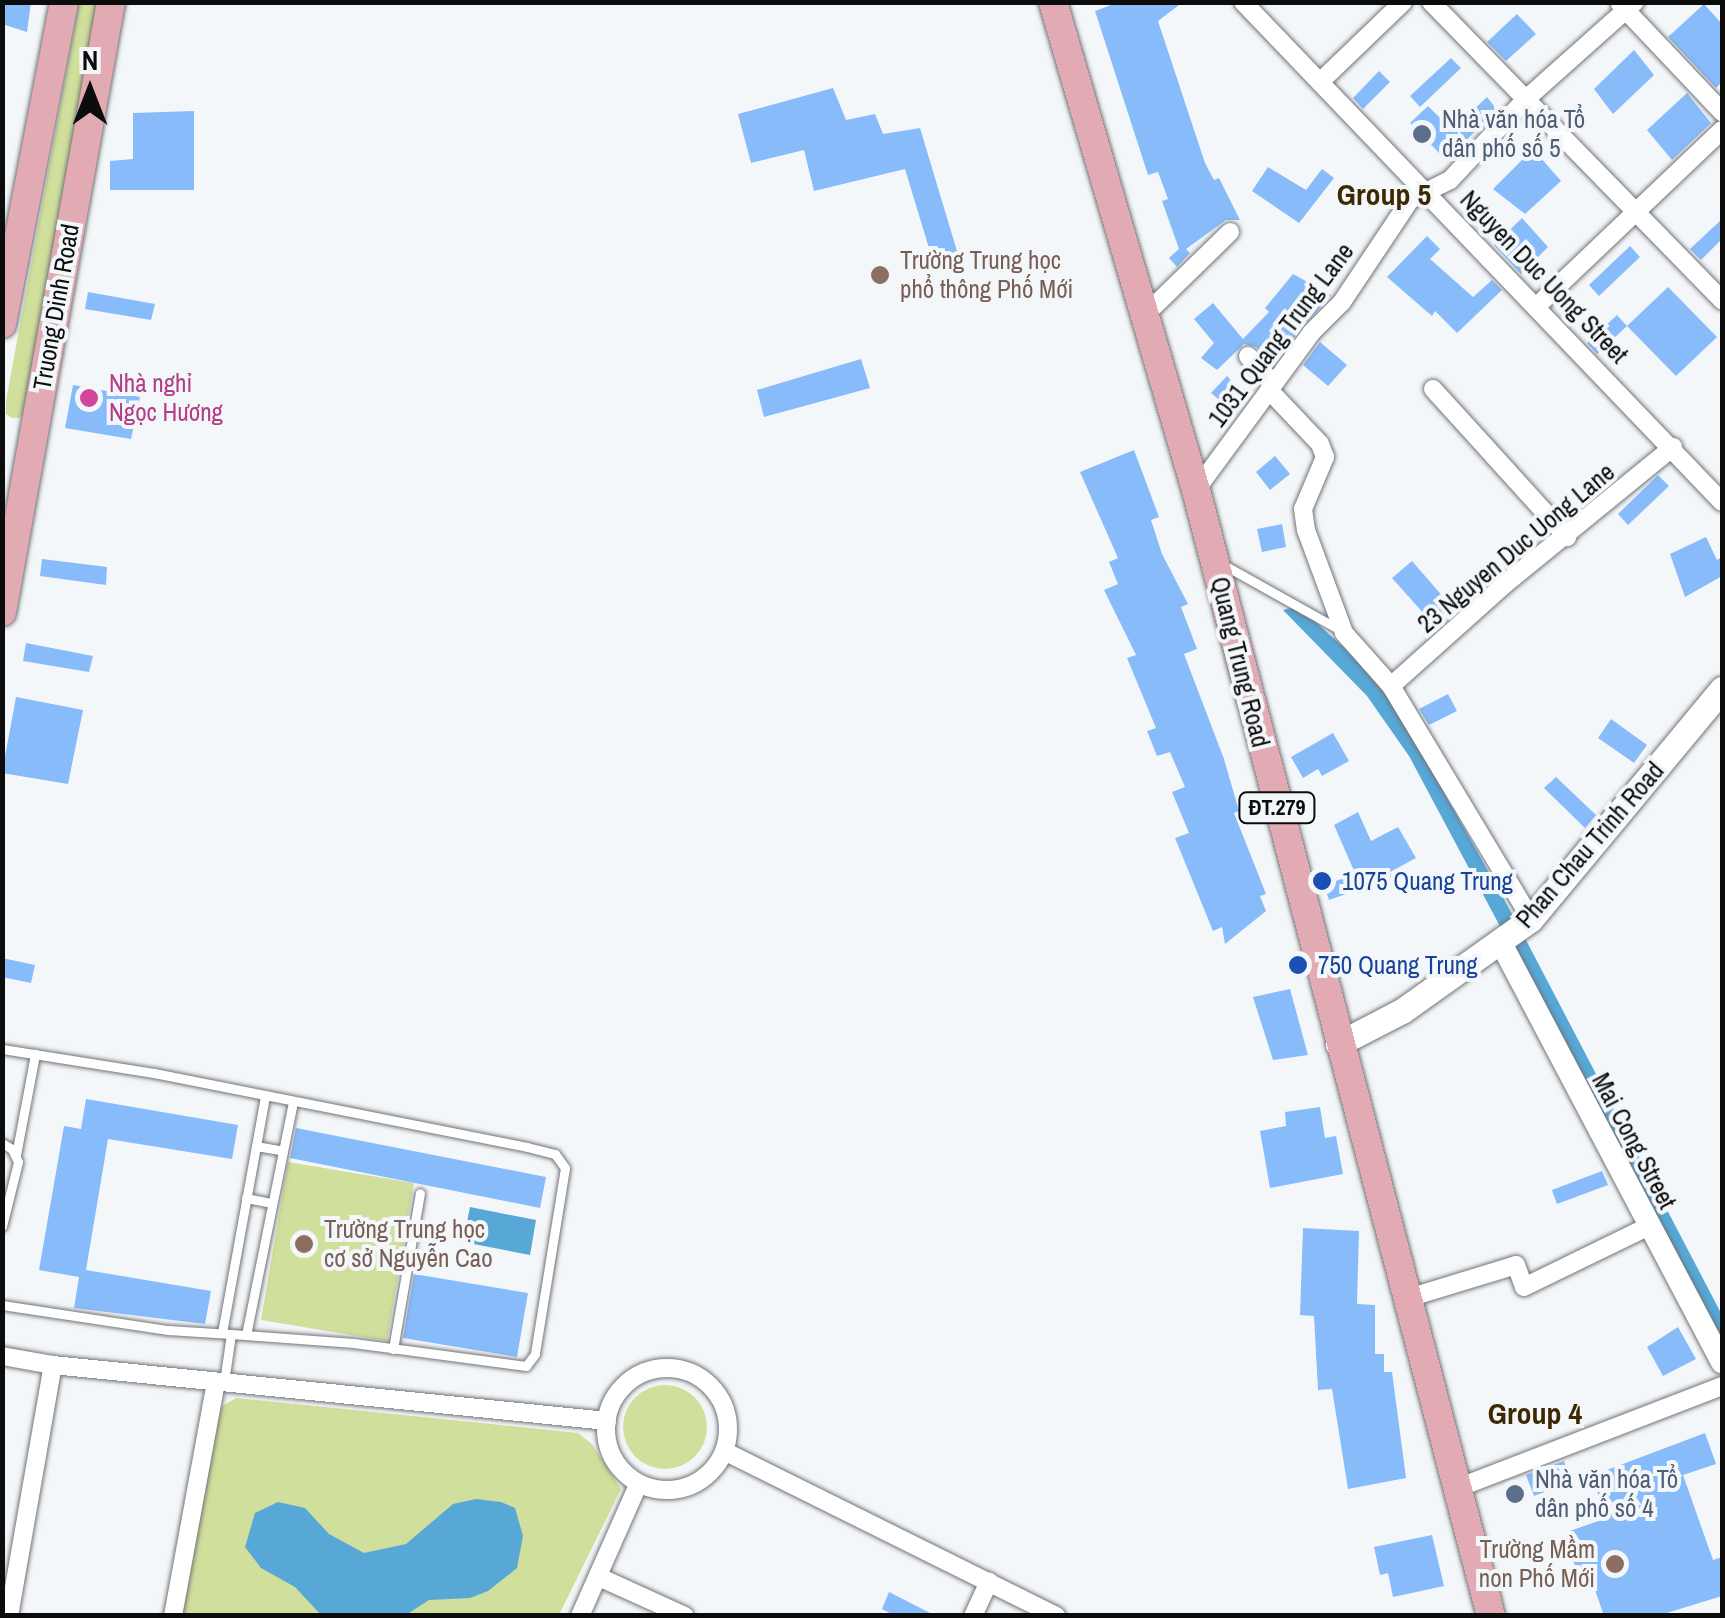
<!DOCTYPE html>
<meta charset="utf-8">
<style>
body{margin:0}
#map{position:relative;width:1725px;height:1618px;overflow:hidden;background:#f4f7fa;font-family:"Archivo Narrow",sans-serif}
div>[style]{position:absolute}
.green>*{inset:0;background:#d0df9b}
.round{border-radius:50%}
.water>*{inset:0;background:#57a7d7}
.building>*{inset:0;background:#88bbfa}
.roads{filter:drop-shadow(0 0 2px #727477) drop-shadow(0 0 2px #727477)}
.service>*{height:9px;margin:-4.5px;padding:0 4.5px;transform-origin:4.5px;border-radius:4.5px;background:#fff}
.minor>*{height:18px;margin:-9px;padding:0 9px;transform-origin:9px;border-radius:9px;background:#fff}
.minor>.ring{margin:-9px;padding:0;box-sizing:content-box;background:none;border:18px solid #fff;border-radius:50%}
.tertiary>*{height:22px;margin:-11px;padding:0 11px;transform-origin:11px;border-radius:11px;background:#fff}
.secondary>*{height:25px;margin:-12.5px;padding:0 12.5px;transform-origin:12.5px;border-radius:12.5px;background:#fff}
.primary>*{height:28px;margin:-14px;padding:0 14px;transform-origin:14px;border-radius:14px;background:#e2aab2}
.dots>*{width:28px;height:28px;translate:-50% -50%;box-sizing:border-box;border:5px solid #f4f7fa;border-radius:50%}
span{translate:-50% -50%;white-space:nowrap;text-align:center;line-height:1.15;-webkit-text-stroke:8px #f4f7fa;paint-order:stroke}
.shield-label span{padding:2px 8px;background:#f4f7fa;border:2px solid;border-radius:8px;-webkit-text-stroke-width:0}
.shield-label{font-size:22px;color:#0c0c0d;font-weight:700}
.service-label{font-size:25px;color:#4e5e75}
.left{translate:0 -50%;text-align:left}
.education-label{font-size:25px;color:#785e54}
.right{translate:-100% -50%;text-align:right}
.street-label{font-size:25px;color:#0c0c0d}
.hotel-label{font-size:25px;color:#b23c85}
.transit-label{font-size:25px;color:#164399}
.quarter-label{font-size:30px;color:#3e2802;font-weight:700}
.frame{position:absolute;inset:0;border:5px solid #0c0c0d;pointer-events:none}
.north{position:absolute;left:40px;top:40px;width:100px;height:100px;-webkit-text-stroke:8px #f4f7fa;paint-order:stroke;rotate:0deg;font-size:28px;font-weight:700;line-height:40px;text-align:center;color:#0c0c0d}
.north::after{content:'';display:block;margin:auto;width:35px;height:45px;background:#0c0c0d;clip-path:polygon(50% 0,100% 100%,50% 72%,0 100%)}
</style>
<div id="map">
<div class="green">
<div style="clip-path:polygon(79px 3px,98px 3px,26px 409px,20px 418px,12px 418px,6px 414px,6px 401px)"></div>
<div style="clip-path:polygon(288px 1162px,414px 1183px,387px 1341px,261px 1320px)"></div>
<div class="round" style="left:623px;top:1385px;width:84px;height:84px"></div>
<div style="clip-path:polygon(236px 1398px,578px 1433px,592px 1444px,621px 1489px,559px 1615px,182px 1616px,219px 1408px)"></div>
</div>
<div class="water">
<div style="clip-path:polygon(1298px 606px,1350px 653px,1396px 707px,1515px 919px,1722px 1315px,1722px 1342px,1409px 756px,1367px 696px,1283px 610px)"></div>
<div style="clip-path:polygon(470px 1207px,536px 1220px,530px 1255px,463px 1242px)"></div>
<div style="clip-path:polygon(476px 1499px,501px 1502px,515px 1508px,523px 1536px,517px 1568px,488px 1591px,470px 1598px,429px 1600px,406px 1615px,321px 1615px,295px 1587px,261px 1568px,245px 1547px,255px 1513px,278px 1502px,305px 1508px,329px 1534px,364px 1553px,406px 1544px,453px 1504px)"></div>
</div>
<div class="building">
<div style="clip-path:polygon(2px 2px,31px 2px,27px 32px,2px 24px)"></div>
<div style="clip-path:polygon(1119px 2px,1183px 2px,1158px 21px,1205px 163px,1214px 180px,1219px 178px,1240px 220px,1226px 220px,1186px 249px,1190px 253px,1177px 267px,1169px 258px,1179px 249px,1162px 201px,1168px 199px,1158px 172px,1148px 175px,1095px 11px)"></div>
<div style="clip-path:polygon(1704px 4px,1722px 24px,1722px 82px,1716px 88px,1668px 37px)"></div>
<div style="clip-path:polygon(1517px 14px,1536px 34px,1506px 61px,1487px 42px)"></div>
<div style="clip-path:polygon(1634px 50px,1654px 75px,1613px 114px,1594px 89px)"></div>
<div style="clip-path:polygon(1451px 58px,1461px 68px,1420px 107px,1410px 96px)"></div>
<div style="clip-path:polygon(1379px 71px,1390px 82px,1363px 109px,1353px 98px)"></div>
<div style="clip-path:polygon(833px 88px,846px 120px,875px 114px,883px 134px,920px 128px,960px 261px,935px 268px,905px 169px,814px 191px,804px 150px,751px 163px,738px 114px)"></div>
<div style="clip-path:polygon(1687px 93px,1711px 123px,1672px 160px,1647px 130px)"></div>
<div style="clip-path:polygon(1487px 97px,1497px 110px,1446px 160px,1410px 123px,1428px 106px,1452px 130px)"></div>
<div style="clip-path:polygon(194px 111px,194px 190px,110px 190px,110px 161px,133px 159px,133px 113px)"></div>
<div style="clip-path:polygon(1533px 149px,1561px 181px,1525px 214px,1493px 189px)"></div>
<div style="clip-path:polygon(1268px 167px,1306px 190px,1322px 169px,1334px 178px,1299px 223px,1252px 191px)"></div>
<div style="clip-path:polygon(1522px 218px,1548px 247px,1521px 274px,1494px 245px)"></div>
<div style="clip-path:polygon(1722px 219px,1722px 239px,1701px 260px,1690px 249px)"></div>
<div style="clip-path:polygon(1427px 236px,1440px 249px,1430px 259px,1473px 297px,1492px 280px,1502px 290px,1457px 333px,1435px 311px,1432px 316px,1387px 277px)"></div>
<div style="clip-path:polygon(1630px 246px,1640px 257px,1599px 296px,1589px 285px)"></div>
<div style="clip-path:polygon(1293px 274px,1331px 295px,1285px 348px,1270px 361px,1256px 347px,1244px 344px,1217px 370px,1201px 358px,1214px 343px,1194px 319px,1213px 303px,1243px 339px,1269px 312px,1265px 308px)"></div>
<div style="clip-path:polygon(1668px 287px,1717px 337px,1676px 376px,1627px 326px)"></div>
<div style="clip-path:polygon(88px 292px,155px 304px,151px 320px,85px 309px)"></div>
<div style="clip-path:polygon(1617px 315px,1627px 326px,1597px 354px,1587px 343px)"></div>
<div style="clip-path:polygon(1320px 342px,1347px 365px,1328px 386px,1303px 365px)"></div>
<div style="clip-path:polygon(861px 359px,870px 388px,764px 417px,757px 390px)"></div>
<div style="clip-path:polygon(1227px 376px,1245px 394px,1230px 409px,1211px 393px)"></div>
<div style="clip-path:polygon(73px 385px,140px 397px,131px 439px,65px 428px)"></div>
<div style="clip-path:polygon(1134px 450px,1159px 517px,1151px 520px,1162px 554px,1188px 604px,1181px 607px,1197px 649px,1184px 654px,1224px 759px,1239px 811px,1234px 813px,1266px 894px,1260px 896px,1266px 911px,1225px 944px,1222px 927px,1213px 931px,1175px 838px,1189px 833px,1172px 792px,1185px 787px,1170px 752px,1157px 756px,1147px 731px,1156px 728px,1127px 658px,1136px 655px,1104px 590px,1118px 584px,1109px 562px,1118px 558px,1080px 472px)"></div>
<div style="clip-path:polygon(1275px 456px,1290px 474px,1270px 490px,1256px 472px)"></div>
<div style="clip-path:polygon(1658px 475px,1669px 486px,1628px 525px,1618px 514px)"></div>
<div style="clip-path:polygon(1282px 524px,1286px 547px,1262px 552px,1257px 529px)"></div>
<div style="clip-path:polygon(1706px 537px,1717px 560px,1722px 557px,1722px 576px,1685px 597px,1670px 554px)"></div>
<div style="clip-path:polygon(42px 559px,107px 567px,106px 585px,40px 576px)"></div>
<div style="clip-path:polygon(1412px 561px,1452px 607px,1433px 624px,1392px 578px)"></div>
<div style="clip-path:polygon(26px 643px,93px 656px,89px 672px,23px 661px)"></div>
<div style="clip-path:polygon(1448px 694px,1457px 711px,1429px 725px,1419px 709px)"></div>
<div style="clip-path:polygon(16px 697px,83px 710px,68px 784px,2px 773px)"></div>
<div style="clip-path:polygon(1611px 719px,1647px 745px,1634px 763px,1598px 738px)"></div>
<div style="clip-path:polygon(1333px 733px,1349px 761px,1322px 776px,1318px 769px,1303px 778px,1291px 757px)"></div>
<div style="clip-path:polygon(1556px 777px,1596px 815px,1585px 828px,1544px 788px)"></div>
<div style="clip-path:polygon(1358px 812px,1371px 841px,1398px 827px,1416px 858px,1390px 872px,1391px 878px,1329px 900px,1324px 886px,1355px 873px,1334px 825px)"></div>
<div style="clip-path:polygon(2px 958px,35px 965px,31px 983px,2px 977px)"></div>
<div style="clip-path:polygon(1290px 989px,1308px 1055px,1273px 1060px,1253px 997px)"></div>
<div style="clip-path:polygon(86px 1099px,238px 1125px,232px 1159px,108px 1139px,86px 1270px,211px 1291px,205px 1324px,74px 1308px,79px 1277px,39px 1270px,64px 1126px,81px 1129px)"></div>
<div style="clip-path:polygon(1320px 1107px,1325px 1138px,1336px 1136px,1343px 1174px,1270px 1188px,1260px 1131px,1286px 1126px,1285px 1112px)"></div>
<div style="clip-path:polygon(296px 1128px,546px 1177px,540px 1208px,290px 1158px)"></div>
<div style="clip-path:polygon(1602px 1171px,1608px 1185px,1557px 1204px,1552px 1190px)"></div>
<div style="clip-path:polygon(1303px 1228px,1359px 1231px,1357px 1304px,1375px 1305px,1375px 1354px,1384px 1354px,1384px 1372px,1392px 1372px,1406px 1478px,1348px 1489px,1332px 1389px,1318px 1390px,1314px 1316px,1300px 1315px)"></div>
<div style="clip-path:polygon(414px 1274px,528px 1293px,517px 1357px,403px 1338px)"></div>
<div style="clip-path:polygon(1678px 1327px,1696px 1359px,1663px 1376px,1647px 1347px)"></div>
<div style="clip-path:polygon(1705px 1433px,1716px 1464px,1683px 1475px,1713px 1560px,1722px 1557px,1722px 1596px,1657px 1616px,1604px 1616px,1594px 1587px,1583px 1590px,1564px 1533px,1607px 1518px,1591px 1476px)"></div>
<div style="clip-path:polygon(1564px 1461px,1567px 1469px,1548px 1476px,1553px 1489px,1534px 1496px,1526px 1475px)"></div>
<div style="clip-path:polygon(1432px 1535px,1444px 1586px,1393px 1597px,1388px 1573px,1380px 1575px,1374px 1547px)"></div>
<div style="clip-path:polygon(889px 1592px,936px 1616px,895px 1616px,882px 1609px)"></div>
</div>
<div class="roads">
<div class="service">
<div style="left:1224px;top:565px;width:135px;rotate:29.2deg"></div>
<div style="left:2px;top:1049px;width:154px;rotate:9deg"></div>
<div style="left:154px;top:1073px;width:380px;rotate:11.2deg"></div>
<div style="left:527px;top:1147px;width:29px;rotate:14deg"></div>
<div style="left:555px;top:1154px;width:17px;rotate:54deg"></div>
<div style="left:565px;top:1168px;width:188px;rotate:99.2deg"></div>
<div style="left:535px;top:1354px;width:15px;rotate:127deg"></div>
<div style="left:526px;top:1366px;width:174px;rotate:-172.4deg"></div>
<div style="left:354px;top:1343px;width:123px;rotate:-175.8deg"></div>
<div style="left:2px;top:1143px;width:12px;rotate:31deg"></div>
<div style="left:12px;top:1149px;width:14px;rotate:65deg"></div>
<div style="left:18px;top:1162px;width:66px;rotate:104deg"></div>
<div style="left:256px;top:1146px;width:27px;rotate:10deg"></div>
<div style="left:16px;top:1155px;width:103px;rotate:-79.3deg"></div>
<div style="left:246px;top:1198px;width:26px;rotate:11deg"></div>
<div style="left:2px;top:1305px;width:168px;rotate:8.6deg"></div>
<div style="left:168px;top:1330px;width:63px;rotate:3.6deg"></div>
<div style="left:231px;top:1334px;width:49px;rotate:98.3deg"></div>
<div style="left:222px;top:1333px;width:241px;rotate:-79.7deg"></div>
<div style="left:246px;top:1335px;width:238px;rotate:-78.6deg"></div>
<div style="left:393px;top:1349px;width:158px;rotate:-80.2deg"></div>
</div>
<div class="minor">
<div style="left:1243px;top:2px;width:692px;rotate:46.23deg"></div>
<div style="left:1431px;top:2px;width:417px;rotate:45.7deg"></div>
<div style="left:1620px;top:4px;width:149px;rotate:46.6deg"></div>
<div style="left:1320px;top:82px;width:115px;rotate:-43.9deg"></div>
<div style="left:1537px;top:306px;width:255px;rotate:-43.6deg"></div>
<div style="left:1145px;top:315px;width:119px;rotate:-44.3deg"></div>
<div style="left:1248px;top:356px;width:38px;rotate:47deg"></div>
<div style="left:1433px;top:389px;width:200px;rotate:47.8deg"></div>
<div style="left:1269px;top:390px;width:74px;rotate:46.6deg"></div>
<div style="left:1320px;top:444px;width:14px;rotate:69deg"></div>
<div style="left:1325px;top:457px;width:56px;rotate:112.9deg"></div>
<div style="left:1303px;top:509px;width:21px;rotate:82deg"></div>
<div style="left:1306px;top:530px;width:110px;rotate:69.7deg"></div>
<div style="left:1344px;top:633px;width:71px;rotate:48.4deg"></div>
<div style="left:1391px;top:686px;width:272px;rotate:59deg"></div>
<div style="left:1196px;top:490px;width:196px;rotate:-53.7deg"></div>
<div style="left:1312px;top:332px;width:42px;rotate:-45deg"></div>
<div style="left:1342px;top:302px;width:123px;rotate:-56.3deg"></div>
<div style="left:1410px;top:200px;width:45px;rotate:-26.6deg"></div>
<div style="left:1450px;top:180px;width:111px;rotate:-46.8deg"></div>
<div style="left:1526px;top:99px;width:146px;rotate:-41.7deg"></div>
<div style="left:1391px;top:686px;width:153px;rotate:-41.8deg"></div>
<div style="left:1505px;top:584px;width:217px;rotate:-39.2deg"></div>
<div style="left:1405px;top:1299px;width:116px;rotate:-17deg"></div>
<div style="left:1516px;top:1265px;width:23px;rotate:70deg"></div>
<div style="left:1524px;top:1287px;width:139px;rotate:-26deg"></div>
<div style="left:2px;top:1356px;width:52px;rotate:10deg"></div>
<div style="left:53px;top:1365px;width:557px;rotate:5.77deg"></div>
<div class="ring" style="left:606px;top:1368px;width:104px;height:104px"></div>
<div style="left:724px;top:1451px;width:371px;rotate:26.4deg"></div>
<div style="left:1455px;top:1489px;width:286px;rotate:-21.1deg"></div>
<div style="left:599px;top:1577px;width:94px;rotate:24.4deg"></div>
<div style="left:9px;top:1616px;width:255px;rotate:-80.1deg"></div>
<div style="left:173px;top:1616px;width:238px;rotate:-79.6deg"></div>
<div style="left:580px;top:1616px;width:145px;rotate:-66.1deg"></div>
<div style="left:973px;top:1616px;width:38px;rotate:-65deg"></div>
</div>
<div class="tertiary">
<div style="left:1501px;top:943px;width:474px;rotate:62.2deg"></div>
</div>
<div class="secondary">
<div style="left:1338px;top:1044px;width:72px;rotate:-27.3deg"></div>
<div style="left:1402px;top:1011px;width:158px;rotate:-35.5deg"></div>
<div style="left:1531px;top:919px;width:299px;rotate:-50.3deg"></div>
</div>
<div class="primary">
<div style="left:1053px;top:2px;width:509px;rotate:73.67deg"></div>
<div style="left:1196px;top:490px;width:1164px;rotate:75.32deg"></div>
<div style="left:2px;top:324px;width:328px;rotate:-79.1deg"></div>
<div style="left:2px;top:612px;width:620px;rotate:-79.87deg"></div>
</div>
</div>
<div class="dots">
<div style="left:1422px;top:134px;background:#5c6f8a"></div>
<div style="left:880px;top:275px;background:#8d6e63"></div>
<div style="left:89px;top:398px;background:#d1479c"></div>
<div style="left:1322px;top:881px;background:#1a4fb4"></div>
<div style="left:1298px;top:965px;background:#1a4fb4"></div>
<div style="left:304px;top:1244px;background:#8d6e63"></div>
<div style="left:1515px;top:1494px;background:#5c6f8a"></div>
<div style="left:1615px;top:1564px;background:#8d6e63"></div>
</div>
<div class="shield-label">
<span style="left:1277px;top:808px">ĐT.279</span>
</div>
<div class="service-label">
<span class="left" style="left:1442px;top:134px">Nhà văn hóa Tổ<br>dân phố số 5</span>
<span class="left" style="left:1535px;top:1494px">Nhà văn hóa Tổ<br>dân phố số 4</span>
</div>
<div class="education-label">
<span class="left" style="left:900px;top:275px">Trường Trung học<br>phổ thông Phố Mới</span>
<span class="left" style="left:324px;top:1244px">Trường Trung học<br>cơ sở Nguyễn Cao</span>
<span class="right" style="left:1595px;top:1564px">Trường Mầm<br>non Phố Mới</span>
</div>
<div class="street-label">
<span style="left:1544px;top:277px;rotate:46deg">Nguyen Duc Uong Street</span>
<span style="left:56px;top:307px;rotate:-80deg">Truong Dinh Road</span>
<span style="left:1281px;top:335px;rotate:-53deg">1031 Quang Trung Lane</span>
<span style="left:1516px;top:548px;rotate:-40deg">23 Nguyen Duc Uong Lane</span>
<span style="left:1240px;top:662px;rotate:76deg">Quang Trung Road</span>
<span style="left:1590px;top:845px;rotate:-49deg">Phan Chau Trinh Road</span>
<span style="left:1634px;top:1141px;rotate:62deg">Mai Cong Street</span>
</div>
<div class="hotel-label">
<span class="left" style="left:109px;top:398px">Nhà nghỉ<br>Ngọc Hương</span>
</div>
<div class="transit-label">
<span class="left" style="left:1342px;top:881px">1075 Quang Trung</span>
<span class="left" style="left:1318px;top:965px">750 Quang Trung</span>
</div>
<div class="quarter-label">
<span style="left:1384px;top:194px">Group 5</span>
<span style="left:1535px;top:1413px">Group 4</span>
</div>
<div class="frame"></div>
<div class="north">N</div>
</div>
